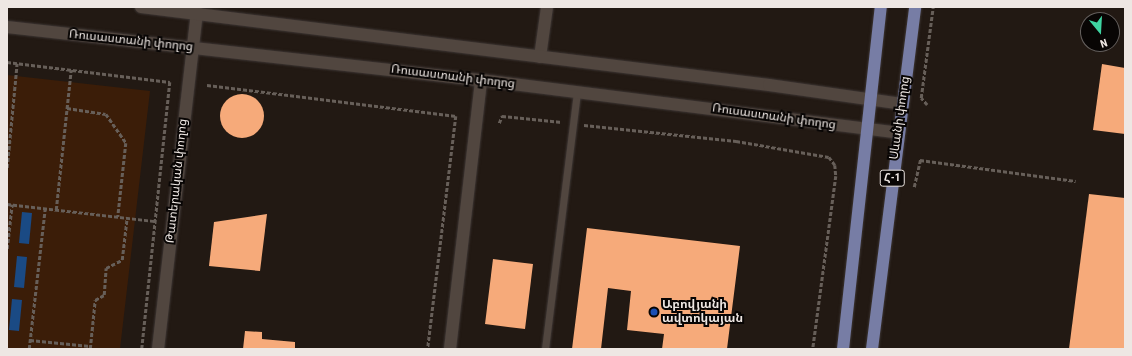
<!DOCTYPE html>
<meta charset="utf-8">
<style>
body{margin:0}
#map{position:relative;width:1132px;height:356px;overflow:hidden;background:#221913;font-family:"Roboto Condensed","Noto Sans Armenian",sans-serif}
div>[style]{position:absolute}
.green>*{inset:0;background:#3b1d08}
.water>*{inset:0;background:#1a4a84}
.building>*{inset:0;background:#f6aa7a}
.round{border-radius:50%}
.path>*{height:2.5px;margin-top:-1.25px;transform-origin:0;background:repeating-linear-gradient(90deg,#675f59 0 4px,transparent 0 6px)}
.roads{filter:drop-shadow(0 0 1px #3d3634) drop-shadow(0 0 1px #3d3634)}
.lane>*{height:7px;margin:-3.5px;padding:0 3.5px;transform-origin:3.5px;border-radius:3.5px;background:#51463f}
.street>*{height:12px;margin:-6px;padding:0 6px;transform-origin:6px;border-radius:6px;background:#51463f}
.secondary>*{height:12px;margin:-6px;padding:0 6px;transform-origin:6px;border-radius:6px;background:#51463f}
.primary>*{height:12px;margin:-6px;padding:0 6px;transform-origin:6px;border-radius:6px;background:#777da5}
.dots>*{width:11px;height:11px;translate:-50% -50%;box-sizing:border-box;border:2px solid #080504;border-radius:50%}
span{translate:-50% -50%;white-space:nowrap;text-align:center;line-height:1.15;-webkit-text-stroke:4px #080504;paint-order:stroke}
.shield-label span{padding:1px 3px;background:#080504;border:1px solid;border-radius:3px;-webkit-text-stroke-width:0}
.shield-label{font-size:11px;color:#eee7e3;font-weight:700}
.street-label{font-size:12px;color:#eee7e3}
.poi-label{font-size:12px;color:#eee7e3;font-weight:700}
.left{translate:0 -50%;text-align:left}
.frame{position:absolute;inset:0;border:8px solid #eee7e3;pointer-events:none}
.north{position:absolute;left:1080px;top:12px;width:40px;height:40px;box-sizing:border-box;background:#080504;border:1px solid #645f5d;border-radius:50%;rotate:162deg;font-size:11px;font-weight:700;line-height:16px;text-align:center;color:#eee7e3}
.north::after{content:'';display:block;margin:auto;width:14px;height:18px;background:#3fd4a2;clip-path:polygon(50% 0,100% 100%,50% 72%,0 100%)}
</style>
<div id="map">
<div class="green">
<div style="clip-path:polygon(7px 75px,150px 91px,120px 349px,7px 349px)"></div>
</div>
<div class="water">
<div style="clip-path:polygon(22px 212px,32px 213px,29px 244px,19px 243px)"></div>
<div style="clip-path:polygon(17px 256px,27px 257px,24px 288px,14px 287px)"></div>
<div style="clip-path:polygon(12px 299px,22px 300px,19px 331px,9px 330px)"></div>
</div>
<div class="building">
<div style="clip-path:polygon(1102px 64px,1125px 68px,1125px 134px,1093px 130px)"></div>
<div class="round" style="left:220px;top:94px;width:44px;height:44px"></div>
<div style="clip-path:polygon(1089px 194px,1125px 198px,1125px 349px,1069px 349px)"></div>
<div style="clip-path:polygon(267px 214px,260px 271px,209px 266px,214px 222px)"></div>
<div style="clip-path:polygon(587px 228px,740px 246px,727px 349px,662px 349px,664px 334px,627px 330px,631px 291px,608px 288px,601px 349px,572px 349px)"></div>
<div style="clip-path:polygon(493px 259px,533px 264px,525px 329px,485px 324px)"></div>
<div style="clip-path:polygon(245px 331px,262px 332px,262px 339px,295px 342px,295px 349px,243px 349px)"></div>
</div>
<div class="path">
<div style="left:7px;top:62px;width:164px;rotate:7deg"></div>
<div style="left:170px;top:82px;width:268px;rotate:96deg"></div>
<div style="left:207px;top:85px;width:251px;rotate:7.1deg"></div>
<div style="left:456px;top:116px;width:235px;rotate:96.9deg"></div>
<div style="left:927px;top:105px;width:9px;rotate:-131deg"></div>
<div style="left:921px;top:98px;width:92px;rotate:-82.5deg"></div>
<div style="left:67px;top:108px;width:39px;rotate:9deg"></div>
<div style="left:106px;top:114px;width:35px;rotate:55deg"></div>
<div style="left:126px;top:143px;width:74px;rotate:96.2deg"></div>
<div style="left:499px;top:123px;width:8px;rotate:-67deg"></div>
<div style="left:502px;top:116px;width:60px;rotate:5.7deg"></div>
<div style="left:584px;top:125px;width:153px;rotate:6deg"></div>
<div style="left:736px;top:141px;width:94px;rotate:9.8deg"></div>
<div style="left:829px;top:157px;width:10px;rotate:53deg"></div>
<div style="left:835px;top:165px;width:11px;rotate:85deg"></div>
<div style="left:836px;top:176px;width:175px;rotate:97.6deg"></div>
<div style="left:7px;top:168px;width:105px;rotate:-84.6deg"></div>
<div style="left:914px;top:187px;width:28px;rotate:-77deg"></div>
<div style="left:920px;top:160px;width:157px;rotate:7.7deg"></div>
<div style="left:7px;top:204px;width:149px;rotate:6.6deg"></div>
<div style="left:56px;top:210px;width:141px;rotate:-83.9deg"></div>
<div style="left:7px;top:249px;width:45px;rotate:-83.7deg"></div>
<div style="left:30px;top:340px;width:60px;rotate:5.7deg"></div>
<div style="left:29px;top:349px;width:142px;rotate:-83.5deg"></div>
<div style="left:90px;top:349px;width:49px;rotate:-84.2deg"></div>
<div style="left:95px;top:300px;width:10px;rotate:-29deg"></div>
<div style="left:104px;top:295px;width:27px;rotate:-86deg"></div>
<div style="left:106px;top:268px;width:18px;rotate:-27deg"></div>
<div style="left:122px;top:260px;width:43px;rotate:-83.4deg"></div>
</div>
<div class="roads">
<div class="lane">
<div style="left:545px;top:349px;width:259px;rotate:-82.9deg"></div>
</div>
<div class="street">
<div style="left:540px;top:57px;width:50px;rotate:-82deg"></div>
<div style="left:158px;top:349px;width:339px;rotate:-83.4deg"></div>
<div style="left:450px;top:349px;width:271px;rotate:-83.4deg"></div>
</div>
<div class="secondary">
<div style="left:141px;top:7px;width:633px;rotate:7.08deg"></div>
<div style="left:769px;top:85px;width:134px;rotate:8.1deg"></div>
<div style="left:7px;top:27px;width:477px;rotate:6.4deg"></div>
<div style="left:481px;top:80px;width:420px;rotate:7.2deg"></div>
</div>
<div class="primary">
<div style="left:843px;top:349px;width:344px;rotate:-83.7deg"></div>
<div style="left:872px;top:349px;width:345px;rotate:-82.8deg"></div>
</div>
</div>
<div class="dots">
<div style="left:654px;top:312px;background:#1a4fb4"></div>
</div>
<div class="shield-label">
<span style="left:892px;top:178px">Հ-1</span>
</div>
<div class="street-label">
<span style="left:131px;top:41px;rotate:6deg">Ռուսաստանի փողոց</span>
<span style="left:453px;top:77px;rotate:7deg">Ռուսաստանի փողոց</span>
<span style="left:774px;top:117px;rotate:8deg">Ռուսաստանի փողոց</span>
<span style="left:900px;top:118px;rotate:-82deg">Սևանի փողոց</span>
<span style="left:177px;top:181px;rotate:-84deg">Թատերական փողոց</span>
</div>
<div class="poi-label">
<span class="left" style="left:662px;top:312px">Աբովյանի<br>ավտոկայան</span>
</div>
<div class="frame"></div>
<div class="north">N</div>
</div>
